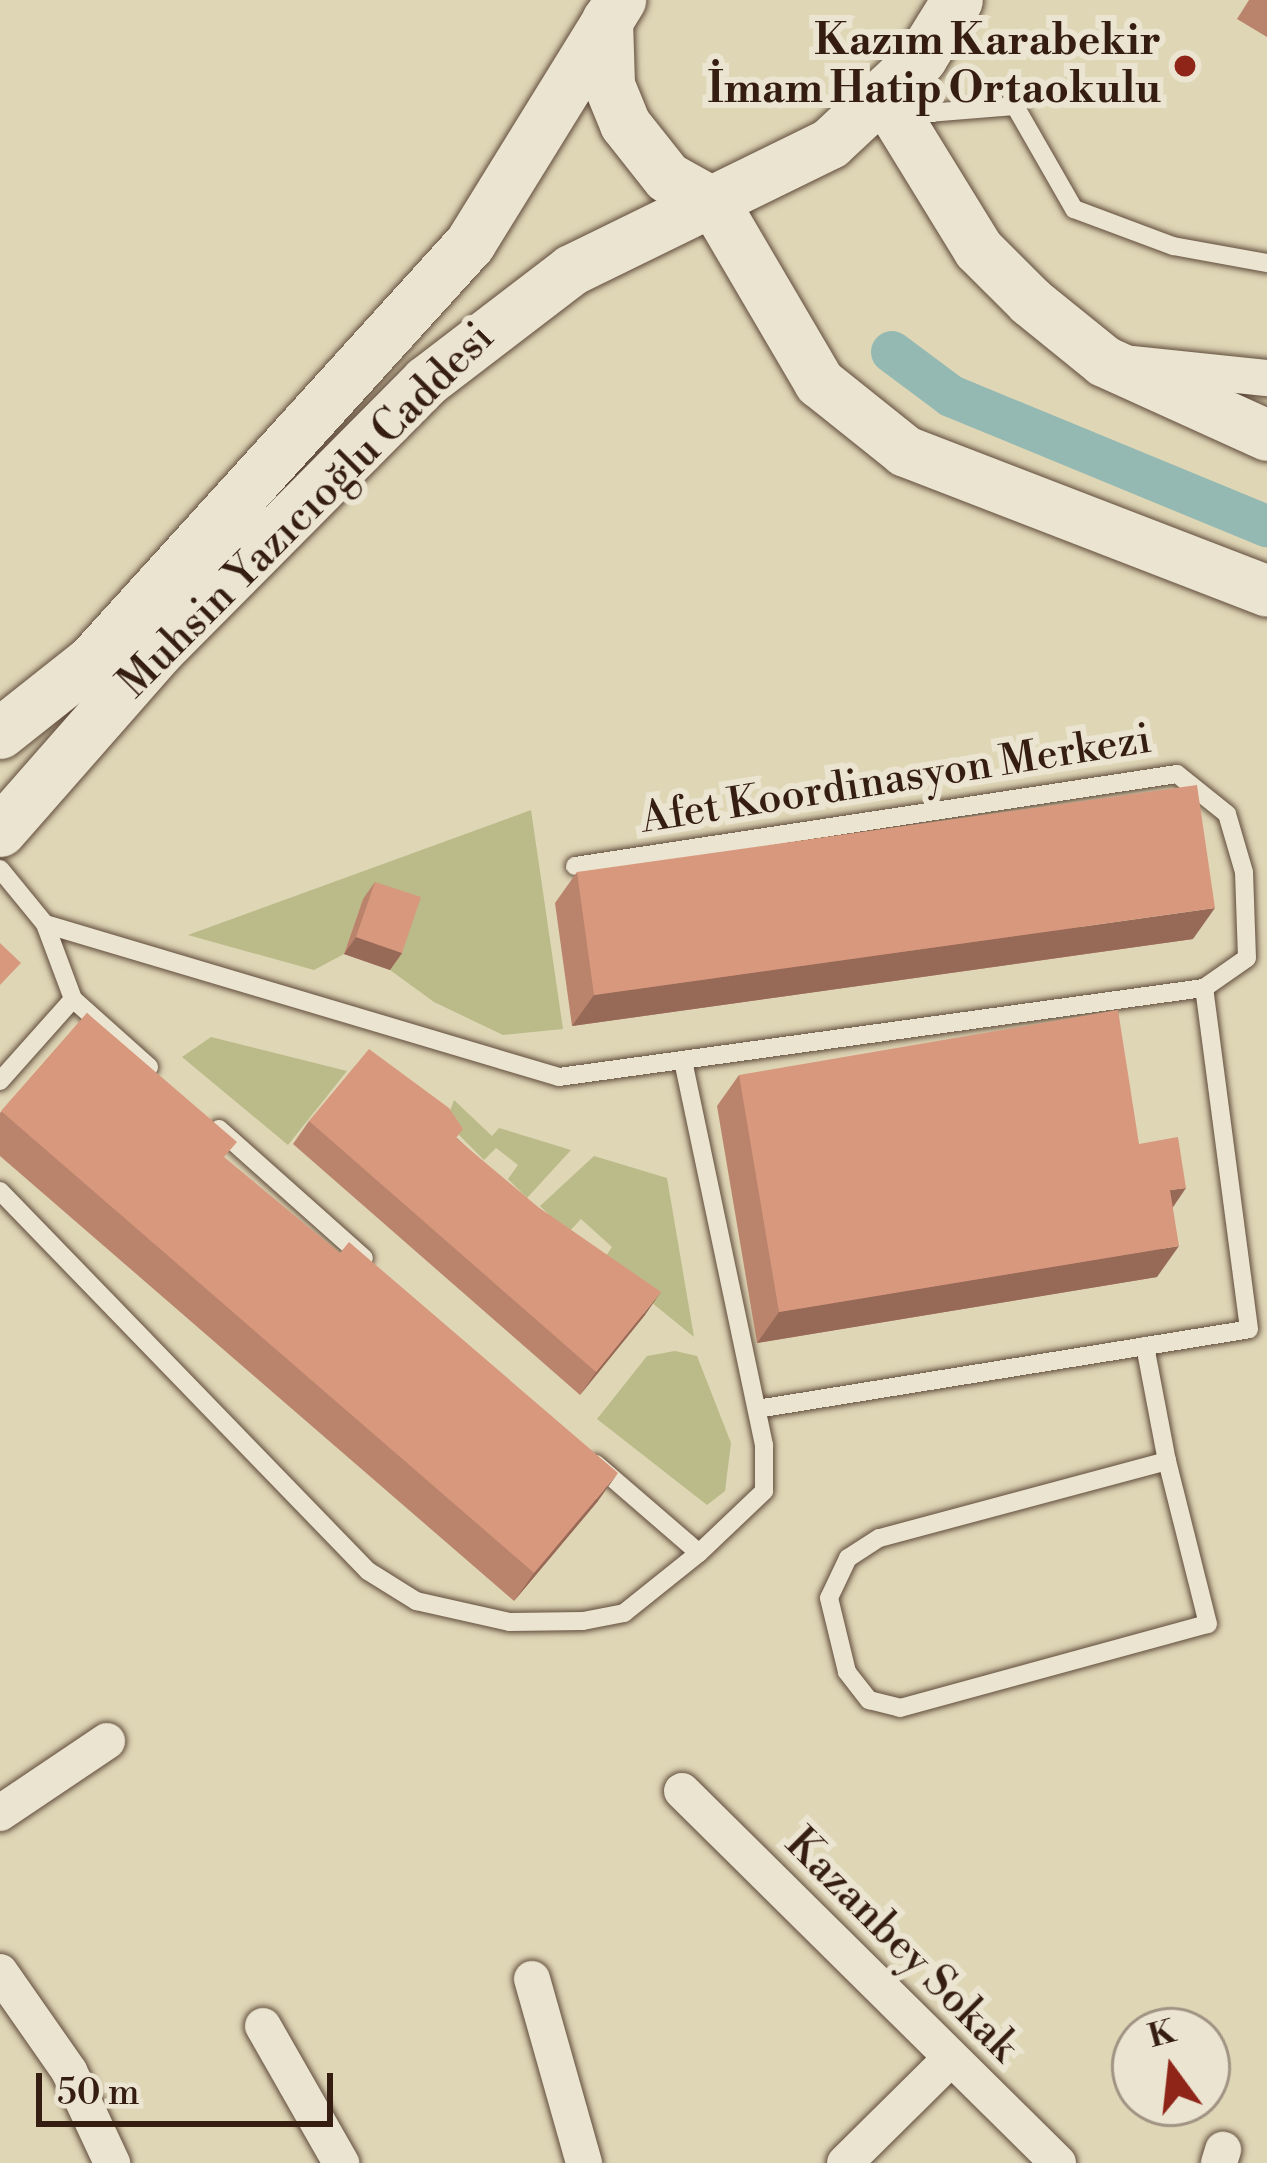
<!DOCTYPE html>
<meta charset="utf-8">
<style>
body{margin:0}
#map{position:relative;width:1267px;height:2163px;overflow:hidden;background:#dfd6b6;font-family:"Libre Bodoni",serif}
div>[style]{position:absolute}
.green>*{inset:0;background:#babb88}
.canal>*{height:42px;margin:-21px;padding:0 21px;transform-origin:21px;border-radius:21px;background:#93b9b2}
.roads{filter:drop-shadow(0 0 3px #604b3b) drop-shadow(0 0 3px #604b3b)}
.lane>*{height:18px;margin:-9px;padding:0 9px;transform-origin:9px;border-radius:9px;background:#eae4d0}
.street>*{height:36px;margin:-18px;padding:0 18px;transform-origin:18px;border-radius:18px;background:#eae4d0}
.secondary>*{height:51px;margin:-25.5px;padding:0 25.5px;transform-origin:25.5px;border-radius:25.5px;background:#eae4d0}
.wall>*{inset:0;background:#ba836c}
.shaded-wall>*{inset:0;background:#976a58}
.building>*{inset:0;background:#d8987d}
.dots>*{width:33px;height:33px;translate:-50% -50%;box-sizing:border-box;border:6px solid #eae4d0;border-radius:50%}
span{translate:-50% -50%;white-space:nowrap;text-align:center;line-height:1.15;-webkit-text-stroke:12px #eae4d0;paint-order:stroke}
.poi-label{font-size:42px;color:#351d12;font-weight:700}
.right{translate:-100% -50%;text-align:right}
.street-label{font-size:42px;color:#351d12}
.north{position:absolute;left:1111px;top:2007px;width:120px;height:120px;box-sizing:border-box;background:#eae4d0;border:3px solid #a29484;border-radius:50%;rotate:345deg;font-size:33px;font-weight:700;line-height:48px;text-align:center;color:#351d12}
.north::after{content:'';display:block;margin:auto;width:42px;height:54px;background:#8f2418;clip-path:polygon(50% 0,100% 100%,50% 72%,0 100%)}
.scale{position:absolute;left:36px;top:2073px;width:297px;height:54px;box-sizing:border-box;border:6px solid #351d12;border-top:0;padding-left:15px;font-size:36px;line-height:42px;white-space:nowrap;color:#351d12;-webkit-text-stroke:9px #eae4d0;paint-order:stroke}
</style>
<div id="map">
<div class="green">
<div style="clip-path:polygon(531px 810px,563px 1029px,503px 1035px,434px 1002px,390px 970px,363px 899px,344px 954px,314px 970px,188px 935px)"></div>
<div style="clip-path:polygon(211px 1037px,347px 1071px,288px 1145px,182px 1057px)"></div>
<div style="clip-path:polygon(454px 1100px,492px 1136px,499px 1128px,571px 1150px,527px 1198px,508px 1179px,518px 1165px,496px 1148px,484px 1160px,446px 1122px)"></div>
<div style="clip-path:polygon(594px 1156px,667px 1178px,694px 1337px,602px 1262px,612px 1247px,581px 1219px,568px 1233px,540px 1206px)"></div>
<div style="clip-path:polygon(675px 1351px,697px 1356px,731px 1443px,725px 1491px,707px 1505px,597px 1419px,647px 1356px)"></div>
</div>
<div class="canal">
<div style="left:892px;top:352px;width:74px;rotate:36.7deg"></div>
<div style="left:951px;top:396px;width:342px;rotate:22.4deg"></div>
</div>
<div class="roads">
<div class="lane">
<div style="left:903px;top:115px;width:112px;rotate:-4.6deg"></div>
<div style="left:1015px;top:106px;width:119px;rotate:60.2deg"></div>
<div style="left:1074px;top:209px;width:106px;rotate:20.5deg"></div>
<div style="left:1173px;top:246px;width:96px;rotate:10.3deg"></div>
<div style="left:0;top:869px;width:71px;rotate:50.7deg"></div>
<div style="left:45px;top:924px;width:536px;rotate:16.58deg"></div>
<div style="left:559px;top:1077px;width:651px;rotate:-7.86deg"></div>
<div style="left:1204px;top:988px;width:52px;rotate:-34.9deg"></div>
<div style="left:1247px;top:958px;width:86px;rotate:-92deg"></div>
<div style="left:1244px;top:872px;width:60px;rotate:-106.3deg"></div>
<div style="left:1227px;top:814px;width:64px;rotate:-141.3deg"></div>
<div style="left:1177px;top:774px;width:609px;rotate:171.31deg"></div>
<div style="left:45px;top:924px;width:80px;rotate:69.5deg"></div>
<div style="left:73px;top:999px;width:102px;rotate:41.8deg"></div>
<div style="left:0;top:1081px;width:110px;rotate:-48.3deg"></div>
<div style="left:219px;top:1129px;width:194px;rotate:41.7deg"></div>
<div style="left:0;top:1191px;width:529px;rotate:45.92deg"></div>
<div style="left:368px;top:1571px;width:57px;rotate:32deg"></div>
<div style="left:416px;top:1601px;width:96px;rotate:12.6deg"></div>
<div style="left:510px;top:1622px;width:73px;rotate:-0.8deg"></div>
<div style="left:583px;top:1621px;width:42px;rotate:-11deg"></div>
<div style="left:624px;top:1613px;width:96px;rotate:-38.7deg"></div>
<div style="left:1145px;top:1346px;width:117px;rotate:79.2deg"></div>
<div style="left:1167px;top:1461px;width:298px;rotate:165deg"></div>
<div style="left:879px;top:1538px;width:37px;rotate:147deg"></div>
<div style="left:848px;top:1558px;width:44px;rotate:115.4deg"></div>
<div style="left:829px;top:1598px;width:76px;rotate:76.3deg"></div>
<div style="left:847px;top:1672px;width:36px;rotate:52deg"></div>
<div style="left:869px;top:1700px;width:32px;rotate:14deg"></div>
<div style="left:900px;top:1708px;width:319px;rotate:-15.3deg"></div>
<div style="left:1208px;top:1624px;width:168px;rotate:-104.1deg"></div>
<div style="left:757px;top:1409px;width:498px;rotate:-9.2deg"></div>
<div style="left:1249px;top:1329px;width:344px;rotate:-97.5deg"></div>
<div style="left:596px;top:1464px;width:136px;rotate:40.8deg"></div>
<div style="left:699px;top:1553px;width:90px;rotate:-43.6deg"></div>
<div style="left:764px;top:1491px;width:46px;rotate:-90deg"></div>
<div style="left:764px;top:1445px;width:393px;rotate:-101.9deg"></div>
</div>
<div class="street">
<div style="left:1133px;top:364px;width:135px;rotate:6deg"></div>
<div style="left:682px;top:1791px;width:529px;rotate:44.69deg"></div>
<div style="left:0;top:1813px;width:129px;rotate:-33.9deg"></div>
<div style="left:0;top:1972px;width:121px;rotate:55.1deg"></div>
<div style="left:69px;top:2071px;width:102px;rotate:64.9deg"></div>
<div style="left:532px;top:1979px;width:191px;rotate:74.2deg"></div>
<div style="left:263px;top:2026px;width:158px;rotate:60.3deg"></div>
<div style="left:845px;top:2163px;width:146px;rotate:-44.7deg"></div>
<div style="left:1219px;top:2163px;width:14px;rotate:-73deg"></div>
</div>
<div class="secondary">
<div style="left:607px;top:20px;width:65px;rotate:88.2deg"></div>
<div style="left:609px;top:85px;width:42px;rotate:67.7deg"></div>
<div style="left:625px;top:124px;width:68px;rotate:51.6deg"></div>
<div style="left:667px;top:177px;width:54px;rotate:29deg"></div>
<div style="left:714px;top:203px;width:208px;rotate:59.6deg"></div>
<div style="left:819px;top:382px;width:110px;rotate:38.7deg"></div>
<div style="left:905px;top:451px;width:388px;rotate:21.1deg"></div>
<div style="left:884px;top:96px;width:180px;rotate:58.4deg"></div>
<div style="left:978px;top:249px;width:74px;rotate:45deg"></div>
<div style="left:1030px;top:301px;width:95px;rotate:39deg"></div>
<div style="left:1104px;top:361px;width:179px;rotate:24.4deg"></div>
<div style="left:0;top:733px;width:116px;rotate:-38.4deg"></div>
<div style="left:91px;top:661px;width:564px;rotate:-47.8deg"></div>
<div style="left:470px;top:243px;width:286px;rotate:-58.3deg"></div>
<div style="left:0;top:831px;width:240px;rotate:-48.7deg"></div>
<div style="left:158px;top:651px;width:380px;rotate:-45.2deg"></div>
<div style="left:426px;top:381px;width:183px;rotate:-37.4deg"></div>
<div style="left:571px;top:270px;width:288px;rotate:-26.1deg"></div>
<div style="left:830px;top:143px;width:125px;rotate:-43deg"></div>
<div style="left:921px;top:58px;width:68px;rotate:-58.2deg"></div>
</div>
</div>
<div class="wall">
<div style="clip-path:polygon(1249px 0,1267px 0,1267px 37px,1237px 19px)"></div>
<div style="clip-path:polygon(577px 872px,1193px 939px,572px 1026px,555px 903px)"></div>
<div style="clip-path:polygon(375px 882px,402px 953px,390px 970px,344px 954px,363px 899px)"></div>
<div style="clip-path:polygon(87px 1013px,225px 1159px,598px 1501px,514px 1601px,0 1156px,0 1113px)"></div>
<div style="clip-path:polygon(739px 1075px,1139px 1144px,1172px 1208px,1157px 1277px,757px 1343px,717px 1106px)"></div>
<div style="clip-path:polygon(309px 1121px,457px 1138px,645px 1315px,580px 1395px,293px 1144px)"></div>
</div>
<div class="shaded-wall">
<div style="clip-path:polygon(1215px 908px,1193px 939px,572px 1026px,594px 995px)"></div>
<div style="clip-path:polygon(356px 937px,402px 953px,390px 970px,344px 954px)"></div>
<div style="clip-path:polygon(1186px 1188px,1165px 1219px,1170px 1190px)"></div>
<div style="clip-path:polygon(1179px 1246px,1157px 1277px,757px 1343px,779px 1312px)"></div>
<div style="clip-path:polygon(661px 1292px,645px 1315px,580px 1395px,596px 1372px)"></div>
<div style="clip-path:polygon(618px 1473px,598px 1501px,514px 1601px,534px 1573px)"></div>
</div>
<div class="building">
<div style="clip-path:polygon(1197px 785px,1215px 908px,594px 995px,577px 872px)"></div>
<div style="clip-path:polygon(375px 882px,421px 897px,402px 953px,356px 937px)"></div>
<div style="clip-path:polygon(0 943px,21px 963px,0 985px)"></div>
<div style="clip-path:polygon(1118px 1010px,1139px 1144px,1178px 1137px,1186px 1188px,1170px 1190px,1179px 1246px,779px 1312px,739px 1075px)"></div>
<div style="clip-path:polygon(87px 1013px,237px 1142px,224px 1157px,340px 1253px,349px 1242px,618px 1473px,534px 1573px,1px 1111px)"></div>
<div style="clip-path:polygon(369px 1049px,449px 1108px,463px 1129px,456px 1138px,538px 1207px,661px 1292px,596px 1372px,309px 1121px)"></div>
</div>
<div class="dots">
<div style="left:1185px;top:66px;background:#8f2418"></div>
</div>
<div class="poi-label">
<span class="right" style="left:1161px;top:66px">Kazım Karabekir<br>İmam Hatip Ortaokulu</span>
</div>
<div class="street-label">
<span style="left:307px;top:511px;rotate:-45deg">Muhsin Yazıcıoğlu Caddesi</span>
<span style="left:896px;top:780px;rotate:-9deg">Afet Koordinasyon Merkezi</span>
<span style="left:901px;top:1946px;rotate:45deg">Kazanbey Sokak</span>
</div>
<div class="north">K</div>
<div class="scale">50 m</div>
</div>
